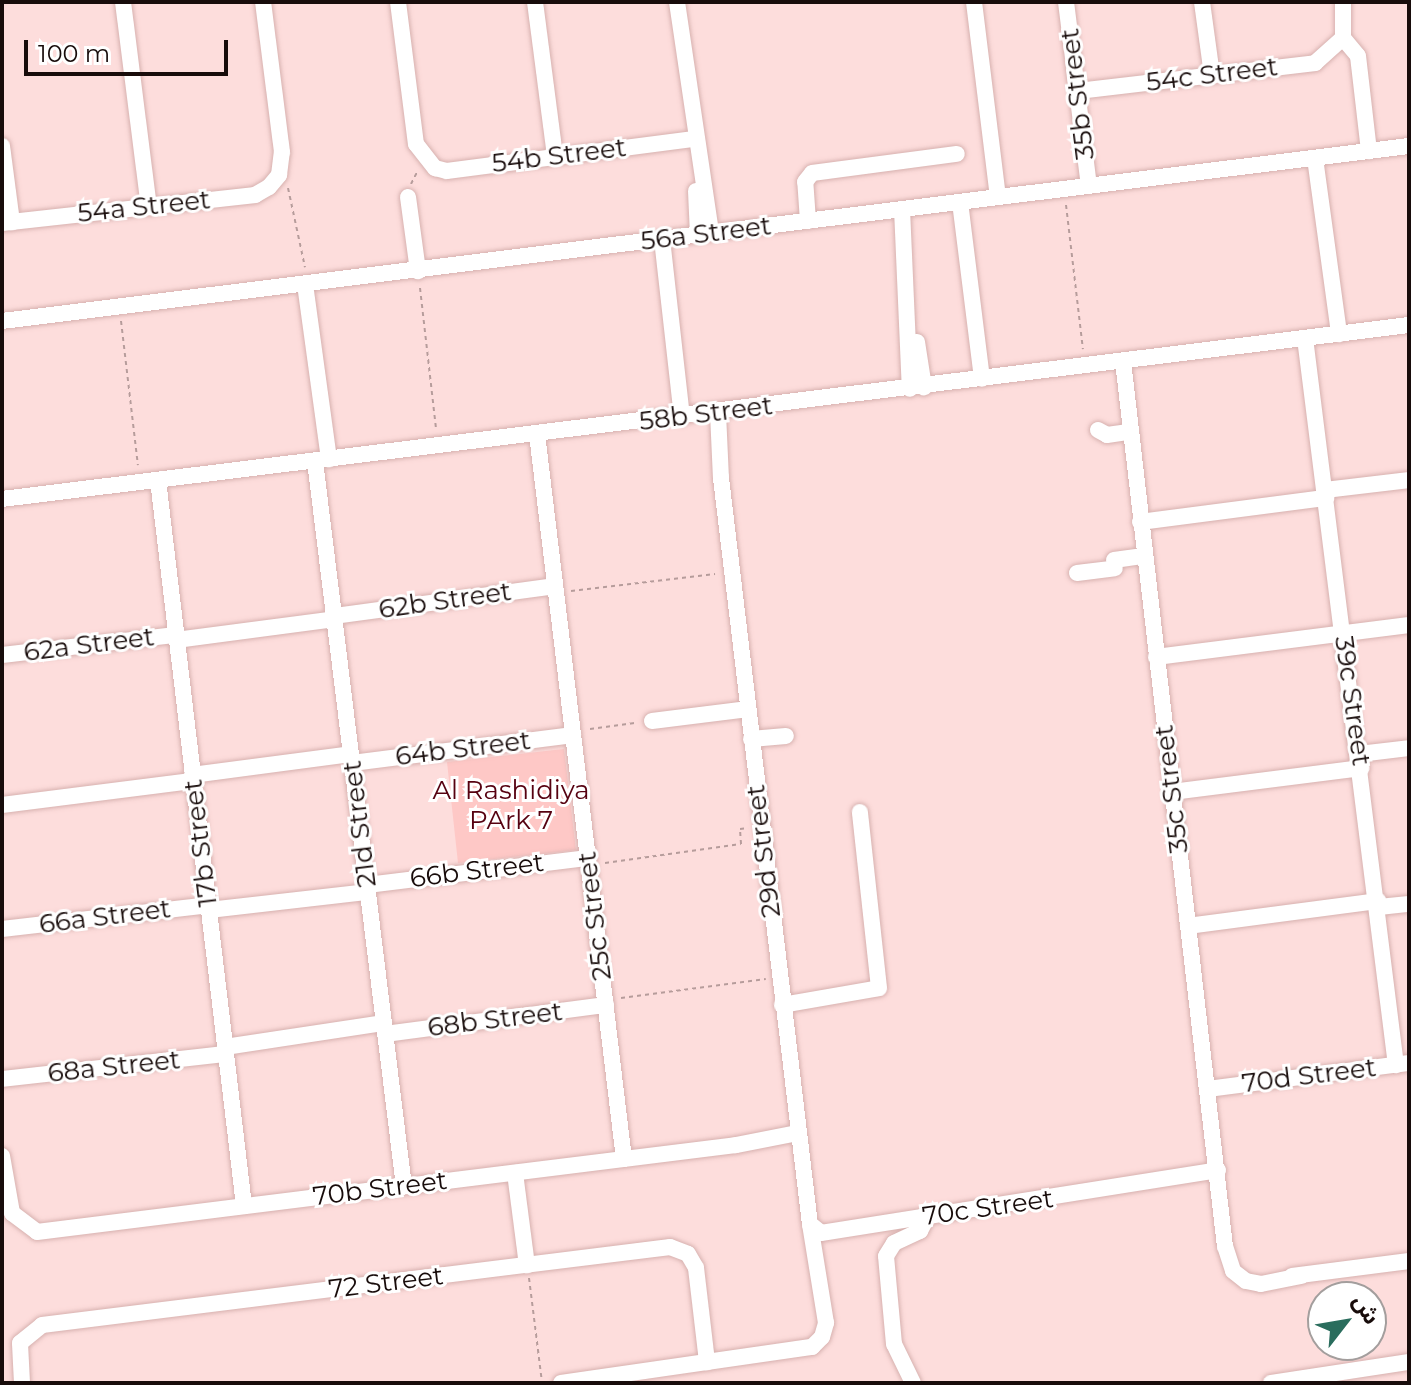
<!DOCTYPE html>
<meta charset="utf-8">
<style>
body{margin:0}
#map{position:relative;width:1411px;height:1385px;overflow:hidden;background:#fddddc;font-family:Montserrat,"Noto Sans Arabic",sans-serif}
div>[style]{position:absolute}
.green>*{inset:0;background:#fec8c6}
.path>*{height:2px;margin-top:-1px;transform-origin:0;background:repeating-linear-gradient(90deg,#b69c9b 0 4px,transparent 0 8px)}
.roads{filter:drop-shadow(0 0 2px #d7b1af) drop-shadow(0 0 2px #d7b1af)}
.minor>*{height:16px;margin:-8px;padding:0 8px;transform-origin:8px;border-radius:8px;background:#fff}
span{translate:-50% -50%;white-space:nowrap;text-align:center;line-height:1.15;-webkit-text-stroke:6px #fff;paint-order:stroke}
.street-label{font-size:26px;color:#180c0b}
.park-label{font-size:26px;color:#560110}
.frame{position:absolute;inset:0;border:4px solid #180c0b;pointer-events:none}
.north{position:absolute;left:1307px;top:1281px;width:80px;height:80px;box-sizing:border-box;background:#fff;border:2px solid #a39e9d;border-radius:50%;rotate:59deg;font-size:22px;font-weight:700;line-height:32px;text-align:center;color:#180c0b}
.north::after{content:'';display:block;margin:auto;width:28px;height:36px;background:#2a6d5d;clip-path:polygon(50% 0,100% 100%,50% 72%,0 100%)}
.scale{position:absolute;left:24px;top:40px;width:204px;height:36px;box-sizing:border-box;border:4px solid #180c0b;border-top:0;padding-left:10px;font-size:24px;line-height:28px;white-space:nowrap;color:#180c0b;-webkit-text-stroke:6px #fff;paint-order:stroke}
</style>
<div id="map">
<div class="green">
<div style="clip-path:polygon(564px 749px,576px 850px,458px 863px,447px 762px)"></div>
</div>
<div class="path">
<div style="left:411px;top:184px;width:13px;rotate:-63deg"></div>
<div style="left:288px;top:188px;width:81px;rotate:77.9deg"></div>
<div style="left:1066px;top:205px;width:145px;rotate:83.3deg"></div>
<div style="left:420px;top:288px;width:141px;rotate:83.5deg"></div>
<div style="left:121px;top:321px;width:145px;rotate:83.3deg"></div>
<div style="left:571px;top:591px;width:145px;rotate:-6.7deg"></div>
<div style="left:590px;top:729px;width:45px;rotate:-7.6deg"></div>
<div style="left:605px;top:863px;width:137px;rotate:-8deg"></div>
<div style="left:741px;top:844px;width:15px;rotate:-94deg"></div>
<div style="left:740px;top:829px;width:8px;rotate:-7deg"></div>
<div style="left:621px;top:998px;width:146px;rotate:-7.5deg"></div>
<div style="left:529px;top:1278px;width:106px;rotate:82.9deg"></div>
</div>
<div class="roads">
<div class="minor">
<div style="left:123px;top:2px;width:207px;rotate:82.8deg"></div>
<div style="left:398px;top:2px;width:143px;rotate:82.8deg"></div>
<div style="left:416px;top:144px;width:31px;rotate:52deg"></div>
<div style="left:435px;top:168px;width:12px;rotate:14deg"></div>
<div style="left:447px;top:171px;width:249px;rotate:-7.4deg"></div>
<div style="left:535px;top:2px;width:156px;rotate:82.6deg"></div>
<div style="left:677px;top:2px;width:233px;rotate:81.6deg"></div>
<div style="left:974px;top:2px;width:196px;rotate:83deg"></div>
<div style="left:1066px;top:2px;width:185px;rotate:82.9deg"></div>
<div style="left:1202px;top:2px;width:74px;rotate:82.2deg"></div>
<div style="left:1343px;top:38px;width:23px;rotate:50deg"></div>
<div style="left:1358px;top:56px;width:96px;rotate:83.4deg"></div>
<div style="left:1078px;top:91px;width:239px;rotate:-6.7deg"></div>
<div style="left:1315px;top:63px;width:38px;rotate:-42deg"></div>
<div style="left:1343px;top:38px;width:36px;rotate:-90deg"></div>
<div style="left:2px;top:146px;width:77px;rotate:82.5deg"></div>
<div style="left:1315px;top:158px;width:178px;rotate:82.2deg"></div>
<div style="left:696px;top:191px;width:44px;rotate:87.4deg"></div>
<div style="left:408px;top:197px;width:75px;rotate:82.3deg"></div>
<div style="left:960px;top:202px;width:178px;rotate:82.9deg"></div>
<div style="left:902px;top:209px;width:180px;rotate:87.5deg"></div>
<div style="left:808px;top:221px;width:39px;rotate:-94deg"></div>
<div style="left:805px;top:182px;width:11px;rotate:-52deg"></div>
<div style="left:812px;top:173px;width:146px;rotate:-7.5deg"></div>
<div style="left:2px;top:223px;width:255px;rotate:-6.3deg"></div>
<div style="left:255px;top:195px;width:16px;rotate:-30deg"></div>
<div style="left:269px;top:187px;width:16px;rotate:-50deg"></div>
<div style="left:279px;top:175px;width:23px;rotate:-83deg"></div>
<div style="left:282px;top:152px;width:151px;rotate:-97.2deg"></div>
<div style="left:662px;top:239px;width:179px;rotate:83.6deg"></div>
<div style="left:305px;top:284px;width:177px;rotate:82.2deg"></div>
<div style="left:2px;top:321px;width:1418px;rotate:-7.09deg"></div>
<div style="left:1305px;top:338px;width:733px;rotate:82.87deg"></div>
<div style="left:917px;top:342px;width:46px;rotate:81.2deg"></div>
<div style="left:1123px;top:361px;width:891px;rotate:83.43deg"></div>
<div style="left:1225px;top:1246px;width:26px;rotate:72deg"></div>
<div style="left:1233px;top:1271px;width:16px;rotate:38deg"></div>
<div style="left:1246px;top:1281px;width:15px;rotate:11deg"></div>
<div style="left:1261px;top:1284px;width:41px;rotate:-11.3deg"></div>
<div style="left:718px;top:413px;width:65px;rotate:87.4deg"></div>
<div style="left:721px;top:478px;width:751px;rotate:83.2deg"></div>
<div style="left:810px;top:1224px;width:14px;rotate:39deg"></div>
<div style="left:821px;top:1233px;width:402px;rotate:-9deg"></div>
<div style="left:1098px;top:430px;width:10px;rotate:29deg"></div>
<div style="left:1107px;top:435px;width:22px;rotate:-8deg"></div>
<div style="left:537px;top:434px;width:730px;rotate:83.16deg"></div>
<div style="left:315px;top:461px;width:731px;rotate:83.01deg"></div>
<div style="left:158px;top:480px;width:731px;rotate:83.24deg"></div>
<div style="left:1325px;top:490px;width:85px;rotate:-6.8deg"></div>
<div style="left:2px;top:499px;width:1418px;rotate:-7.05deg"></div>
<div style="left:1140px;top:522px;width:188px;rotate:-7.4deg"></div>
<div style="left:1114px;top:560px;width:30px;rotate:-8deg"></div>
<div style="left:1077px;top:573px;width:38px;rotate:-7deg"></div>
<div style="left:334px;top:616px;width:223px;rotate:-7.7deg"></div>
<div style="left:176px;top:640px;width:160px;rotate:-7.5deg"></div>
<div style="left:2px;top:655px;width:175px;rotate:-6.6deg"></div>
<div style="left:1156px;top:657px;width:255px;rotate:-7.2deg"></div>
<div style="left:652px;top:721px;width:97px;rotate:-7.1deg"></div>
<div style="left:751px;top:739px;width:35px;rotate:-5deg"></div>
<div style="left:1359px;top:754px;width:50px;rotate:-6.8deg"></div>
<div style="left:352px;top:763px;width:223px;rotate:-7.2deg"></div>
<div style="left:192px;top:775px;width:160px;rotate:-7.5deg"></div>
<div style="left:1172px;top:792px;width:191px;rotate:-7.2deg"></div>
<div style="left:2px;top:805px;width:193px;rotate:-7.2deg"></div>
<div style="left:367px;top:885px;width:223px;rotate:-7deg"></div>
<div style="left:1379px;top:907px;width:30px;rotate:-6deg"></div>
<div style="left:209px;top:910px;width:160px;rotate:-6.5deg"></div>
<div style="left:1188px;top:926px;width:192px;rotate:-7.5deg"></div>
<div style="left:2px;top:929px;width:207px;rotate:-6.6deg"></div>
<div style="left:782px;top:1005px;width:98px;rotate:-9.9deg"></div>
<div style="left:879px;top:988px;width:177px;rotate:-96.2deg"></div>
<div style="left:385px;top:1034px;width:223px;rotate:-7.5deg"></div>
<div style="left:225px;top:1047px;width:161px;rotate:-8.6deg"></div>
<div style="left:2px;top:1079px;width:225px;rotate:-6.4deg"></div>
<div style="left:1208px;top:1089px;width:203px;rotate:-7.4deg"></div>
<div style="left:2px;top:1156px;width:58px;rotate:80deg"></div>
<div style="left:12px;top:1213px;width:31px;rotate:37deg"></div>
<div style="left:37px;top:1232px;width:704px;rotate:-7.09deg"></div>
<div style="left:736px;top:1145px;width:63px;rotate:-11deg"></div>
<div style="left:515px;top:1173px;width:93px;rotate:82.6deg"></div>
<div style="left:1292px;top:1276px;width:118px;rotate:-7.3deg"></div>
<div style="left:22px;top:1383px;width:40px;rotate:-92.9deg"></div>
<div style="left:20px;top:1343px;width:28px;rotate:-39deg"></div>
<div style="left:42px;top:1325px;width:633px;rotate:-7.08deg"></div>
<div style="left:670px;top:1247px;width:19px;rotate:21deg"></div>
<div style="left:688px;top:1254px;width:16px;rotate:60deg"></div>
<div style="left:696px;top:1268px;width:95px;rotate:83.3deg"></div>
<div style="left:561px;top:1383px;width:254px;rotate:-8.2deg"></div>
<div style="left:812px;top:1347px;width:14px;rotate:-45deg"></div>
<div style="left:822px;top:1337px;width:15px;rotate:-74deg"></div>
<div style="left:826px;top:1323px;width:100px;rotate:-99.2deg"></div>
<div style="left:913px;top:1383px;width:43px;rotate:-116deg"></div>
<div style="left:894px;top:1344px;width:88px;rotate:-95.2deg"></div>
<div style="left:886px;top:1256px;width:15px;rotate:-58deg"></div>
<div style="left:894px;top:1243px;width:29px;rotate:-25deg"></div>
<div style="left:920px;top:1231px;width:16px;rotate:-63deg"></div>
<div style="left:1271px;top:1383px;width:140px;rotate:-8.7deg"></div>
</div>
</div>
<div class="street-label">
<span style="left:1212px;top:75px;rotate:-7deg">54c Street</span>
<span style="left:1078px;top:94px;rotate:-97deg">35b Street</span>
<span style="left:559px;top:156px;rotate:-7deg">54b Street</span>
<span style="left:144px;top:207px;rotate:-6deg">54a Street</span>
<span style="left:706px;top:234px;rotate:-7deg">56a Street</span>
<span style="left:706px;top:414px;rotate:-7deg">58b Street</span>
<span style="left:445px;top:601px;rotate:-8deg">62b Street</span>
<span style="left:89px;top:645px;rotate:-7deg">62a Street</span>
<span style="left:1352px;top:701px;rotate:82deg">39c Street</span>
<span style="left:463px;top:749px;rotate:-7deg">64b Street</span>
<span style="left:1172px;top:789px;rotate:-97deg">35c Street</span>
<span style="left:360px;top:824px;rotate:-97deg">21d Street</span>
<span style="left:201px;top:843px;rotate:-97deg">17b Street</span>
<span style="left:764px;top:851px;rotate:-97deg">29d Street</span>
<span style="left:477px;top:871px;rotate:-7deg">66b Street</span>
<span style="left:595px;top:916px;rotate:-97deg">25c Street</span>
<span style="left:105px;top:917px;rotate:-7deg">66a Street</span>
<span style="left:495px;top:1020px;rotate:-7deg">68b Street</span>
<span style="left:114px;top:1067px;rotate:-6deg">68a Street</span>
<span style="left:1309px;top:1076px;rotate:-7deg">70d Street</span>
<span style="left:380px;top:1189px;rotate:-7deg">70b Street</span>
<span style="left:988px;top:1208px;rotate:-8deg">70c Street</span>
<span style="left:386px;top:1283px;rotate:-7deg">72 Street</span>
</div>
<div class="park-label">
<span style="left:511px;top:806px">Al Rashidiya<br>PArk 7</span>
</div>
<div class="frame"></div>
<div class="north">ش</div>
<div class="scale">100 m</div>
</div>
